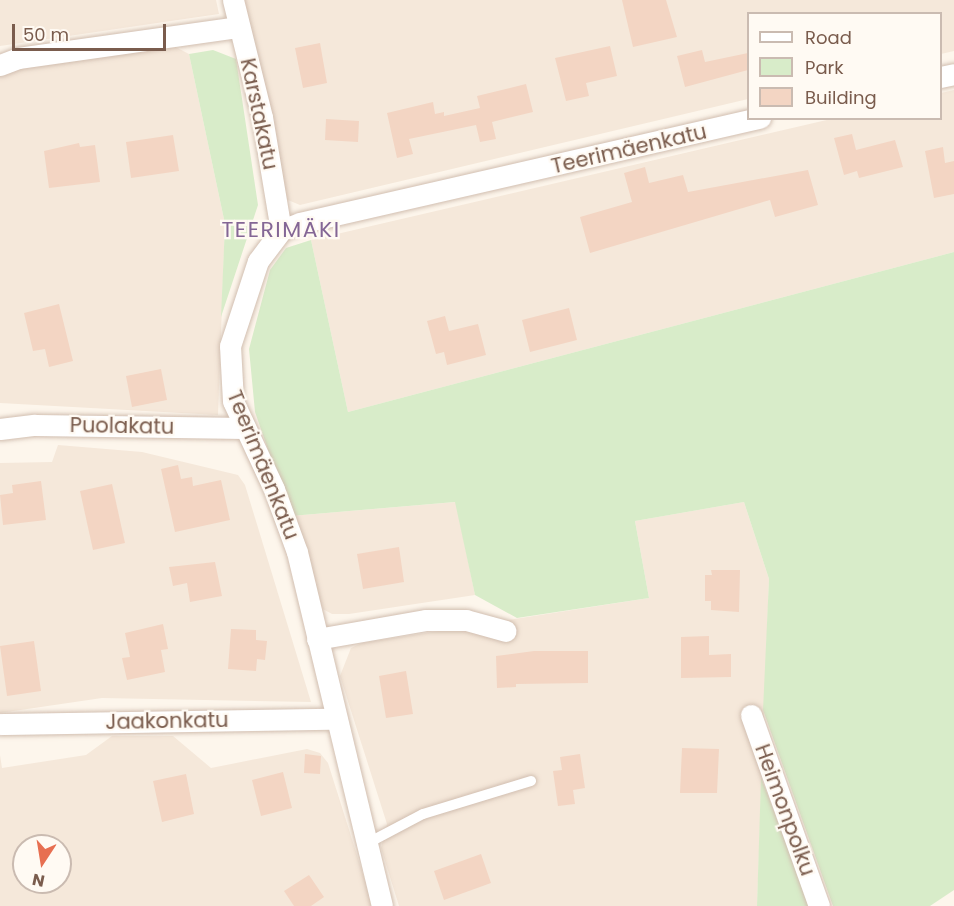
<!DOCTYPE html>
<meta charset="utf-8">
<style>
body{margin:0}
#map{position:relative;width:954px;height:906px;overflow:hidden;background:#fdf6ec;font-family:Poppins,sans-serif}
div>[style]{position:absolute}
.residential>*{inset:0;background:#f5e8da}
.green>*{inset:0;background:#d8ecc9}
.building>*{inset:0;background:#f3d5c3}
.roads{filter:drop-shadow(0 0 2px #d1beb0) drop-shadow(0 0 2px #d1beb0)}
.service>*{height:10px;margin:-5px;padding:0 5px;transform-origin:5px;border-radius:5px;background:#fff}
.minor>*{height:21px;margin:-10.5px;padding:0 10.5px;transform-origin:10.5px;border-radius:10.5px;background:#fff}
span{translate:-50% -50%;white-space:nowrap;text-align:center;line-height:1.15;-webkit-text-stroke:4.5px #fffaf3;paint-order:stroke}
.street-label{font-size:21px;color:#7a5c4d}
.neighbourhood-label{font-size:22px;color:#846695;letter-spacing:1.5px}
.legend{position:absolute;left:747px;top:12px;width:195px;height:108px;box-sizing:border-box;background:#fffaf3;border:2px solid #cabbb1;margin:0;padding:8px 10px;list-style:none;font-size:18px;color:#7a5c4d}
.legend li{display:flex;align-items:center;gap:12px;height:30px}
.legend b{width:30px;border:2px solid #cabbb1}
.north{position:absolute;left:12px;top:834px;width:60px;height:60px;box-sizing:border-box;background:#fffaf3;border:2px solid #cabbb1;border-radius:50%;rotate:192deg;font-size:16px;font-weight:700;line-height:24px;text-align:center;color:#7a5c4d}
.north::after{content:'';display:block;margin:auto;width:21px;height:27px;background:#e76f51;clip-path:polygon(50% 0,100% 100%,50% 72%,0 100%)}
.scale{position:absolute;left:12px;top:24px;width:154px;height:27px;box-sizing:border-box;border:3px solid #7a5c4d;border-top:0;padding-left:8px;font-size:18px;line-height:21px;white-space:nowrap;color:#7a5c4d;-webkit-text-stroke:4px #fffaf3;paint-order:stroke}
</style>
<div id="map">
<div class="residential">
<div style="clip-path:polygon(0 0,216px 0,219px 14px,0 46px)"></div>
<div style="clip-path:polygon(241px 0,954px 0,954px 51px,941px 54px,940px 14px,748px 14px,748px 99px,300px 205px,283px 198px)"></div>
<div style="clip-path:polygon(164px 41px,189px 54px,225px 224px,218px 415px,0 403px,0 65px)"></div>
<div style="clip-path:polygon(954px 90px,954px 252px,348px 412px,311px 240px,831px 119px,940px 118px,941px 93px)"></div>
<div style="clip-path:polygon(58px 445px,142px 452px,238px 475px,245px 485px,311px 702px,102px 698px,0 713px,0 463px,52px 462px)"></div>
<div style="clip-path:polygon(456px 502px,475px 595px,349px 614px,332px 614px,321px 608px,291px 516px)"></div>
<div style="clip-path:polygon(744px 502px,769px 579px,757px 906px,399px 906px,381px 848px,387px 824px,340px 676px,351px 648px,362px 643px,649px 598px,635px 521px)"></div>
<div style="clip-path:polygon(evenodd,112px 736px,173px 736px,211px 768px,307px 749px,320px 753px,328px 763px,373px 906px,0 906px,0 755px,2px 768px,86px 755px,112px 736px,24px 846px,60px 846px,60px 882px,24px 882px,24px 846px)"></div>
</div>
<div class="green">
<div style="clip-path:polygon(213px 50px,236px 59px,258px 205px,221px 317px,225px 224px,189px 54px)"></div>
<div style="clip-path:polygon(311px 240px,348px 412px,954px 252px,954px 890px,930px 906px,833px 906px,763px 710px,769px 579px,744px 502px,635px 521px,649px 598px,517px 618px,475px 595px,455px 502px,291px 516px,255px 412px,249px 349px,270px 270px,286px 248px)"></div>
<div style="clip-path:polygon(761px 777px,810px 906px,757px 906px)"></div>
</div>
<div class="building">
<div style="clip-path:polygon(622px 0,666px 0,677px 37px,633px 47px)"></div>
<div style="clip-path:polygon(320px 43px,327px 83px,303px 88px,295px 48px)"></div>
<div style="clip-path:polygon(610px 46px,617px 76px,586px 83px,589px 96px,566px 101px,555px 58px)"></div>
<div style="clip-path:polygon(702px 50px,705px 62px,748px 53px,748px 70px,685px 87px,677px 56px)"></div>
<div style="clip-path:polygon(526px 84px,533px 112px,492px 122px,496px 139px,480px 142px,476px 125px,409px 139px,413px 154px,397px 158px,387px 113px,433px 102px,435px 114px,444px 112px,444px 116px,480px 108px,477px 96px)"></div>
<div style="clip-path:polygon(326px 119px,359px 121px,358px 142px,325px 140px)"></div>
<div style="clip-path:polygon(852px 134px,856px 150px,895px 140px,903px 167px,859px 178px,857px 171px,844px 175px,834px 138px)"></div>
<div style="clip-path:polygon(173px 135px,179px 171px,131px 178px,126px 142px)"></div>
<div style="clip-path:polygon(79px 143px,80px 147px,95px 145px,100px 182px,49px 188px,44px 151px)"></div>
<div style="clip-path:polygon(943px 147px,945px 163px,954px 161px,954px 194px,934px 198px,925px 151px)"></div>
<div style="clip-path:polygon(645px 167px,649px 183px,683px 175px,688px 192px,808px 170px,818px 205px,775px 217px,770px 200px,590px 253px,580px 217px,632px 202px,624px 173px)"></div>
<div style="clip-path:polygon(59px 304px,73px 361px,49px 367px,45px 349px,33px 351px,24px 313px)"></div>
<div style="clip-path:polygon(569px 308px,577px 340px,530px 352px,522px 320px)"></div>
<div style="clip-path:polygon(445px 316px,449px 331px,478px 324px,486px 355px,447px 365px,444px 352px,436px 354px,427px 321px)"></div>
<div style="clip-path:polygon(161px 369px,167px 400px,132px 407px,126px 376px)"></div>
<div style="clip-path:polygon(178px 465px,181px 479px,192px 477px,193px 486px,221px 480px,230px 520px,175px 532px,161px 469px)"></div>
<div style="clip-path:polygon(41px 481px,46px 520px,3px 525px,0 495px,13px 493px,12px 485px)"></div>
<div style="clip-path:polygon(112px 484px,125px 543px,93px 550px,80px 491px)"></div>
<div style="clip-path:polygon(399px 547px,404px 582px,363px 589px,357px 554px)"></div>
<div style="clip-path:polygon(215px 562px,222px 596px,190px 602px,187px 583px,173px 586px,169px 567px)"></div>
<div style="clip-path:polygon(711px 570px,740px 570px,739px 612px,711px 610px,711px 601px,705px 601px,705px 575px,712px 575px)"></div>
<div style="clip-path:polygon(163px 624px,168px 649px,161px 650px,165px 672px,127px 680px,122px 658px,130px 657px,125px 633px)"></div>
<div style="clip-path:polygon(231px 629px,256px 630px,256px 640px,267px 641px,265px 660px,257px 659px,256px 671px,228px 669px)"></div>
<div style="clip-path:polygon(709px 636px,709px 655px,731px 654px,731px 677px,681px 678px,681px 637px)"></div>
<div style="clip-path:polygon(34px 641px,41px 691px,7px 696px,0 646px)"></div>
<div style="clip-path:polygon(534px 651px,588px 651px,588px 683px,516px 684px,516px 687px,497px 688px,496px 656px)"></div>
<div style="clip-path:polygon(406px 671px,413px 714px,386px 718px,379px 676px)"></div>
<div style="clip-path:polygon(682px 748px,719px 749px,717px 793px,680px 793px)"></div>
<div style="clip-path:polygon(305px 754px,321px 756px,320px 774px,304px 773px)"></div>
<div style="clip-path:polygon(580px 754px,585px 788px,573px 790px,575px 804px,558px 806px,553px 771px,562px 770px,560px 757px)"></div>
<div style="clip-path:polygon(283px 772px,292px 808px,261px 816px,252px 780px)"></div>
<div style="clip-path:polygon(186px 774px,194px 814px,162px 822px,153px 781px)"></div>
<div style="clip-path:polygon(481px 854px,491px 883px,444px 900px,434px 871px)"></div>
<div style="clip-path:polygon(309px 875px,324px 897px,311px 906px,294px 906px,284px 891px)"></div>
</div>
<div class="roads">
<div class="service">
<div style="left:366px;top:844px;width:64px;rotate:-27.8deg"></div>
<div style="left:423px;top:814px;width:113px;rotate:-17deg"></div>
</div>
<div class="minor">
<div style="left:233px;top:0;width:121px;rotate:76.1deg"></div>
<div style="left:262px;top:117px;width:115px;rotate:80.5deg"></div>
<div style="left:0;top:65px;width:19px;rotate:-21deg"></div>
<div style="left:18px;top:58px;width:223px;rotate:-8deg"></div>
<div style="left:940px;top:77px;width:14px;rotate:-12deg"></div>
<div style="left:0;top:429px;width:35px;rotate:-7deg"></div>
<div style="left:35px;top:425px;width:209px;rotate:0.8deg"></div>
<div style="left:317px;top:639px;width:111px;rotate:-9.9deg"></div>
<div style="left:426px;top:620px;width:40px"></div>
<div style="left:466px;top:620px;width:41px;rotate:15.4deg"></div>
<div style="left:751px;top:715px;width:203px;rotate:70.4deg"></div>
<div style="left:0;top:724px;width:335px;rotate:-0.9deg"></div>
<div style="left:382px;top:906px;width:364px;rotate:-103.5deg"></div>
<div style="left:297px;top:552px;width:67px;rotate:-110.1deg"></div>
<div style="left:274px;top:489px;width:97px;rotate:-115deg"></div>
<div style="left:233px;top:401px;width:55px;rotate:-93.1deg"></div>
<div style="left:230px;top:346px;width:89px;rotate:-71.8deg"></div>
<div style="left:258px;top:261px;width:39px;rotate:-53deg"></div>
<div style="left:281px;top:230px;width:20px;rotate:-20deg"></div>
<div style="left:300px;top:223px;width:472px;rotate:-12.9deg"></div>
</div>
</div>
<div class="street-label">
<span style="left:259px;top:114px;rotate:78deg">Karstakatu</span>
<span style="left:629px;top:149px;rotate:-13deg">Teerimäenkatu</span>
<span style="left:122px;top:426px;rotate:1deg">Puolakatu</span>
<span style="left:263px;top:465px;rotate:68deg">Teerimäenkatu</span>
<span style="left:167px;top:721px;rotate:-1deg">Jaakonkatu</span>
<span style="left:785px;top:810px;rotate:70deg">Heimonpolku</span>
</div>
<div class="neighbourhood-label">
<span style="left:281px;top:230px">TEERIMÄKI</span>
</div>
<ul class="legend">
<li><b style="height:8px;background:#fff"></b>Road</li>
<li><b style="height:16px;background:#d8ecc9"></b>Park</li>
<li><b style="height:16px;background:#f3d5c3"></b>Building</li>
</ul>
<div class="north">N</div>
<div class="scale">50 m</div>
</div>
